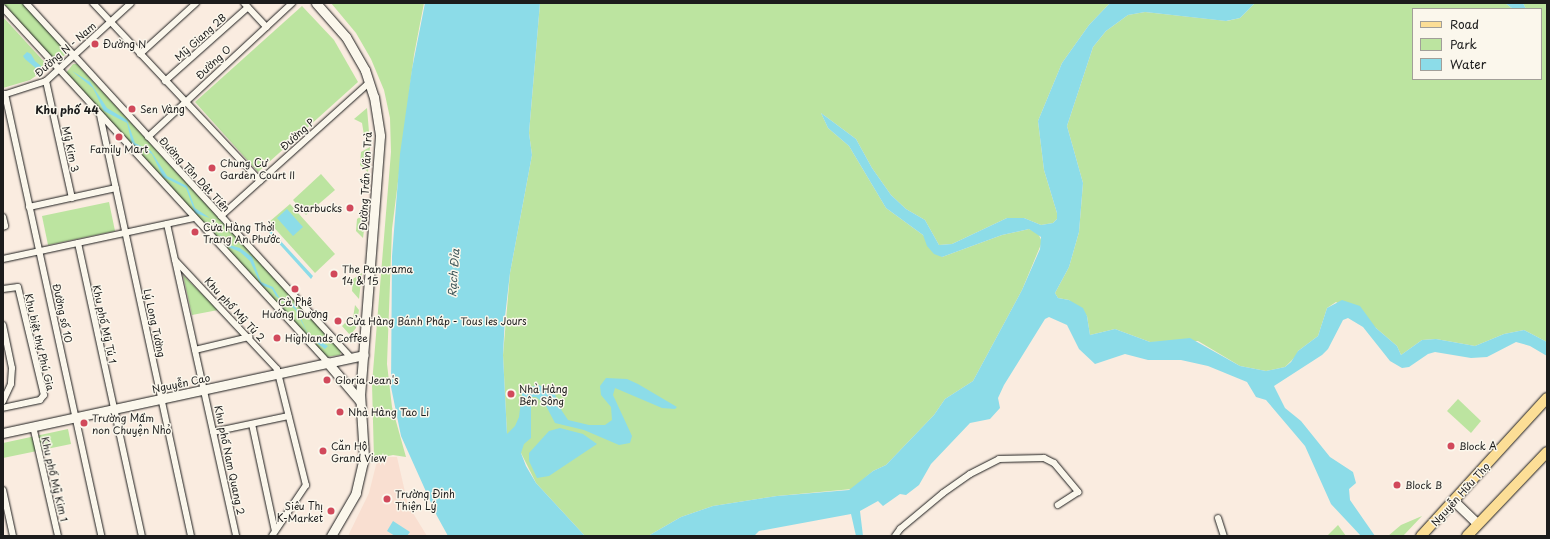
<!DOCTYPE html>
<meta charset="utf-8">
<style>
body{margin:0}
#map{position:relative;width:1550px;height:539px;overflow:hidden;background:#faece0;font-family:"Playpen Sans",sans-serif}
div>[style]{position:absolute}
.built>*{inset:0;background:#f9dfd1}
.green>*{inset:0;background:#bce4a0}
.water>*{inset:0;background:#8cdce8}
.roads{filter:drop-shadow(0 0 1px #1c1c1c) drop-shadow(0 0 1px #1c1c1c)}
.street>*{height:6px;margin:-3px;padding:0 3px;transform-origin:3px;border-radius:3px;background:#fbf7ec}
.secondary>*{height:9px;margin:-4.5px;padding:0 4.5px;transform-origin:4.5px;border-radius:4.5px;background:#fbf7ec}
.primary>*{height:10px;margin:-5px;padding:0 5px;transform-origin:5px;border-radius:5px;background:#fcde96}
.dots>*{width:11px;height:11px;translate:-50% -50%;box-sizing:border-box;border:2px solid #fbf7ec;border-radius:50%}
span{translate:-50% -50%;white-space:nowrap;text-align:center;line-height:1.15;-webkit-text-stroke:3px #fbf7ec;paint-order:stroke}
.street-label{font-size:10px;color:#1c1c1c}
.poi-label{font-size:10px;color:#1c1c1c}
.left{translate:0 -50%;text-align:left}
.right{translate:-100% -50%;text-align:right}
.neighbourhood-label{font-size:11px;color:#1c1c1c;font-weight:700}
.water-label{font-size:11px;color:#3e5659;font-style:italic}
.frame{position:absolute;inset:0;border:4px solid #1c1c1c;pointer-events:none}
.legend{position:absolute;left:1412px;top:8px;width:130px;height:72px;box-sizing:border-box;background:#fbf7ec;border:1px solid #a29f99;margin:0;padding:5px 7px;list-style:none;font-size:12px;color:#1c1c1c}
.legend li{display:flex;align-items:center;gap:8px;height:20px}
.legend b{width:20px;border:1px solid #a29f99}
</style>
<div id="map">
<div class="built">
<div style="clip-path:polygon(378px 457px,397px 457px,408px 505px,427px 536px,348px 536px,369px 493px)"></div>
</div>
<div class="green">
<div style="clip-path:polygon(3px 3px,24px 3px,66px 50px,66px 54px,58px 61px,53px 60px)"></div>
<div style="clip-path:polygon(331px 3px,424px 3px,414px 55px,392px 229px,387px 364px,392px 407px,406px 457px,393px 455px,374px 459px,372px 384px,391px 152px,390px 118px,384px 90px,371px 59px,356px 33px)"></div>
<div style="clip-path:polygon(540px 3px,1110px 3px,1089px 25px,1062px 63px,1038px 121px,1044px 170px,1057px 213px,1057px 219px,1053px 223px,1041px 225px,1024px 218px,1007px 218px,952px 244px,939px 245px,925px 220px,906px 209px,891px 195px,872px 168px,856px 139px,821px 113px,828px 128px,849px 146px,886px 208px,923px 235px,942px 257px,1002px 235px,1029px 229px,1038px 233px,1042px 242px,1022px 290px,973px 381px,945px 399px,934px 415px,886px 465px,873px 471px,852px 489px,777px 496px,713px 506px,681px 517px,648px 536px,585px 536px,536px 483px,521px 453px,507px 434px,503px 355px,510px 273px,532px 155px,529px 133px)"></div>
<div style="clip-path:polygon(1255px 3px,1505px 3px,1513px 9px,1413px 9px,1413px 79px,1541px 79px,1541px 9px,1526px 9px,1523px 3px,1547px 3px,1547px 342px,1524px 330px,1504px 334px,1475px 346px,1436px 339px,1422px 340px,1401px 355px,1397px 346px,1376px 328px,1336px 302px,1327px 308px,1318px 336px,1298px 351px,1297px 355px,1285px 367px,1266px 371px,1240px 366px,1198px 341px,1150px 342px,1115px 329px,1090px 335px,1087px 316px,1069px 300px,1058px 298px,1055px 293px,1069px 267px,1079px 232px,1083px 183px,1067px 126px,1093px 47px,1106px 31px,1128px 15px,1145px 12px,1227px 21px,1240px 18px)"></div>
<div style="clip-path:polygon(302px 6px,334px 40px,358px 82px,258px 172px,195px 102px)"></div>
<div style="clip-path:polygon(3px 17px,49px 67px,30px 80px,3px 88px)"></div>
<div style="clip-path:polygon(73px 64px,77px 64px,341px 351px,340px 355px,326px 357px,66px 73px)"></div>
<div style="clip-path:polygon(367px 108px,369px 132px,364px 135px,362px 123px,354px 119px)"></div>
<div style="clip-path:polygon(370px 147px,368px 172px,360px 165px,361px 152px)"></div>
<div style="clip-path:polygon(321px 174px,335px 190px,306px 215px,293px 200px)"></div>
<div style="clip-path:polygon(109px 202px,115px 231px,48px 245px,42px 216px)"></div>
<div style="clip-path:polygon(290px 204px,335px 254px,315px 273px,269px 222px)"></div>
<div style="clip-path:polygon(366px 213px,363px 238px,356px 231px,357px 219px)"></div>
<div style="clip-path:polygon(362px 273px,359px 299px,352px 291px,353px 279px)"></div>
<div style="clip-path:polygon(183px 275px,218px 310px,192px 315px)"></div>
<div style="clip-path:polygon(355px 305px,359px 310px,356px 328px,350px 335px,342px 326px,347px 321px,352px 325px)"></div>
<div style="clip-path:polygon(1458px 399px,1481px 421px,1471px 433px,1447px 411px)"></div>
<div style="clip-path:polygon(68px 429px,71px 444px,3px 458px,3px 443px)"></div>
<div style="clip-path:polygon(1422px 516px,1403px 536px,1388px 536px,1401px 525px)"></div>
<div style="clip-path:polygon(1338px 525px,1346px 536px,1327px 536px)"></div>
</div>
<div class="water">
<div style="clip-path:polygon(425px 3px,540px 3px,529px 133px,532px 155px,510px 273px,505px 317px,503px 355px,507px 434px,515px 426px,519px 417px,522px 393px,526px 388px,538px 385px,553px 389px,560px 408px,568px 420px,589px 425px,605px 425px,612px 420px,611px 407px,601px 395px,600px 386px,606px 378px,627px 379px,638px 384px,677px 407px,675px 409px,662px 408px,615px 388px,613px 395px,632px 436px,630px 443px,619px 445px,584px 430px,555px 423px,545px 404px,536px 397px,531px 397px,531px 438px,524px 444px,521px 453px,526px 466px,536px 483px,585px 536px,448px 536px,437px 516px,401px 436px,391px 387px,392px 256px,400px 154px,412px 69px)"></div>
<div style="clip-path:polygon(1110px 3px,1255px 3px,1240px 18px,1226px 21px,1145px 12px,1128px 15px,1106px 31px,1093px 47px,1067px 126px,1083px 183px,1079px 232px,1069px 267px,1055px 293px,1058px 298px,1069px 300px,1083px 308px,1087px 316px,1090px 335px,1115px 329px,1150px 342px,1190px 338px,1240px 366px,1266px 371px,1285px 367px,1291px 362px,1298px 351px,1318px 336px,1327px 308px,1342px 300px,1360px 306px,1376px 328px,1397px 346px,1401px 355px,1422px 340px,1436px 339px,1475px 346px,1504px 334px,1524px 330px,1547px 342px,1547px 356px,1530px 346px,1516px 342px,1487px 357px,1471px 358px,1435px 352px,1428px 354px,1409px 367px,1402px 368px,1390px 361px,1363px 327px,1348px 318px,1343px 320px,1328px 349px,1322px 355px,1274px 386px,1285px 408px,1301px 421px,1330px 457px,1353px 472px,1356px 483px,1349px 489px,1350px 500px,1375px 536px,1361px 536px,1331px 504px,1305px 446px,1266px 400px,1256px 397px,1247px 382px,1208px 366px,1181px 360px,1148px 360px,1125px 354px,1095px 364px,1079px 349px,1067px 325px,1049px 317px,1045px 319px,1004px 385px,998px 398px,1000px 408px,990px 419px,970px 423px,931px 464px,919px 485px,906px 495px,900px 494px,883px 506px,878px 501px,860px 511px,863px 536px,856px 536px,851px 514px,759px 531px,754px 536px,648px 536px,681px 517px,713px 506px,777px 496px,849px 490px,873px 471px,886px 465px,934px 415px,945px 399px,973px 381px,1022px 290px,1040px 249px,1041px 237px,1029px 229px,1002px 235px,942px 257px,934px 254px,927px 246px,923px 235px,886px 208px,849px 146px,828px 128px,821px 113px,856px 139px,872px 168px,891px 195px,906px 209px,925px 220px,939px 245px,952px 244px,1007px 218px,1024px 218px,1041px 225px,1053px 223px,1057px 219px,1057px 213px,1044px 170px,1038px 121px,1062px 63px,1089px 25px)"></div>
<div style="clip-path:polygon(1505px 3px,1523px 3px,1526px 9px,1513px 9px)"></div>
<div style="clip-path:polygon(27px 52px,31px 54px,35px 61px,41px 66px,38px 70px,25px 59px,23px 56px)"></div>
<div style="clip-path:polygon(72px 71px,90px 82px,107px 108px,127px 120px,135px 143px,151px 151px,167px 176px,187px 186px,195px 208px,210px 218px,195px 213px,186px 188px,163px 177px,152px 154px,132px 144px,127px 123px,104px 111px,93px 88px)"></div>
<div style="clip-path:polygon(287px 209px,303px 227px,293px 236px,277px 218px)"></div>
<div style="clip-path:polygon(266px 225px,313px 276px,311px 279px,264px 227px)"></div>
<div style="clip-path:polygon(218px 232px,226px 244px,240px 248px,252px 257px,261px 282px,273px 287px,279px 297px,294px 304px,309px 336px,328px 346px,325px 349px,310px 338px,295px 309px,276px 296px,272px 289px,261px 285px,250px 261px,240px 252px,226px 246px)"></div>
<div style="clip-path:polygon(560px 428px,583px 434px,597px 444px,549px 476px,537px 478px,529px 461px,529px 453px,549px 431px)"></div>
<div style="clip-path:polygon(393px 521px,410px 532px,407px 536px,395px 536px,387px 531px)"></div>
</div>
<div class="roads">
<div class="street">
<div style="left:26px;top:3px;width:480px;rotate:47.5deg"></div>
<div style="left:93px;top:3px;width:244px;rotate:46.8deg"></div>
<div style="left:244px;top:3px;width:33px;rotate:47deg"></div>
<div style="left:3px;top:8px;width:480px;rotate:47.5deg"></div>
<div style="left:140px;top:54px;width:76px;rotate:-42.3deg"></div>
<div style="left:46px;top:81px;width:120px;rotate:77.5deg"></div>
<div style="left:165px;top:81px;width:111px;rotate:-41.7deg"></div>
<div style="left:5px;top:94px;width:452px;rotate:77.7deg"></div>
<div style="left:3px;top:95px;width:45px;rotate:-18deg"></div>
<div style="left:46px;top:81px;width:115px;rotate:-42.5deg"></div>
<div style="left:100px;top:115px;width:431px;rotate:77.8deg"></div>
<div style="left:148px;top:137px;width:197px;rotate:-42.9deg"></div>
<div style="left:29px;top:207px;width:89px;rotate:-12.3deg"></div>
<div style="left:221px;top:216px;width:200px;rotate:-42deg"></div>
<div style="left:3px;top:217px;width:9px;rotate:77deg"></div>
<div style="left:5px;top:226px;width:2px;rotate:153deg"></div>
<div style="left:167px;top:224px;width:320px;rotate:77.5deg"></div>
<div style="left:78px;top:243px;width:300px;rotate:77.7deg"></div>
<div style="left:3px;top:259px;width:195px;rotate:-12.1deg"></div>
<div style="left:175px;top:260px;width:149px;rotate:46.9deg"></div>
<div style="left:277px;top:369px;width:120px;rotate:76deg"></div>
<div style="left:306px;top:485px;width:61px;rotate:123.7deg"></div>
<div style="left:3px;top:289px;width:15px;rotate:-8deg"></div>
<div style="left:18px;top:287px;width:111px;rotate:76.5deg"></div>
<div style="left:44px;top:395px;width:6px;rotate:129deg"></div>
<div style="left:40px;top:400px;width:38px;rotate:168deg"></div>
<div style="left:3px;top:325px;width:44px;rotate:78.2deg"></div>
<div style="left:12px;top:368px;width:16px;rotate:94deg"></div>
<div style="left:11px;top:384px;width:19px;rotate:115deg"></div>
<div style="left:195px;top:350px;width:56px;rotate:-13.5deg"></div>
<div style="left:252px;top:424px;width:109px;rotate:77.9deg"></div>
<div style="left:33px;top:426px;width:113px;rotate:77.2deg"></div>
<div style="left:213px;top:432px;width:77px;rotate:-12deg"></div>
<div style="left:3px;top:490px;width:47px;rotate:77.7deg"></div>
<div style="left:1218px;top:518px;width:19px;rotate:72deg"></div>
<div style="left:895px;top:536px;width:9px;rotate:-54deg"></div>
<div style="left:900px;top:529px;width:56px;rotate:-39.9deg"></div>
<div style="left:943px;top:493px;width:33px;rotate:-35deg"></div>
<div style="left:970px;top:474px;width:33px;rotate:-27deg"></div>
<div style="left:999px;top:459px;width:45px;rotate:-1.3deg"></div>
<div style="left:1044px;top:458px;width:11px;rotate:27deg"></div>
<div style="left:1054px;top:463px;width:38px;rotate:50deg"></div>
<div style="left:1078px;top:492px;width:24px;rotate:147deg"></div>
</div>
<div class="secondary">
<div style="left:316px;top:3px;width:45px;rotate:48.6deg"></div>
<div style="left:346px;top:37px;width:38px;rotate:60deg"></div>
<div style="left:365px;top:70px;width:28px;rotate:72deg"></div>
<div style="left:374px;top:97px;width:39px;rotate:81deg"></div>
<div style="left:380px;top:136px;width:258px;rotate:94.4deg"></div>
<div style="left:360px;top:393px;width:64px;rotate:86.4deg"></div>
<div style="left:364px;top:457px;width:37px;rotate:103deg"></div>
<div style="left:356px;top:493px;width:50px;rotate:120.2deg"></div>
<div style="left:327px;top:362px;width:51px;rotate:49.8deg"></div>
<div style="left:3px;top:433px;width:369px;rotate:-12.2deg"></div>
<div style="left:1454px;top:501px;width:32px;rotate:44deg"></div>
</div>
<div class="primary">
<div style="left:1421px;top:536px;width:187px;rotate:-47.6deg"></div>
<div style="left:1467px;top:536px;width:116px;rotate:-46.4deg"></div>
</div>
</div>
<div class="dots">
<div style="left:95px;top:44px;background:#d1495b"></div>
<div style="left:132px;top:109px;background:#d1495b"></div>
<div style="left:119px;top:137px;background:#d1495b"></div>
<div style="left:212px;top:168px;background:#d1495b"></div>
<div style="left:350px;top:208px;background:#d1495b"></div>
<div style="left:195px;top:232px;background:#d1495b"></div>
<div style="left:334px;top:274px;background:#d1495b"></div>
<div style="left:295px;top:289px;background:#d1495b"></div>
<div style="left:338px;top:321px;background:#d1495b"></div>
<div style="left:277px;top:338px;background:#d1495b"></div>
<div style="left:327px;top:380px;background:#d1495b"></div>
<div style="left:511px;top:394px;background:#d1495b"></div>
<div style="left:340px;top:412px;background:#d1495b"></div>
<div style="left:84px;top:423px;background:#d1495b"></div>
<div style="left:1451px;top:446px;background:#d1495b"></div>
<div style="left:323px;top:451px;background:#d1495b"></div>
<div style="left:1397px;top:485px;background:#d1495b"></div>
<div style="left:387px;top:499px;background:#d1495b"></div>
<div style="left:331px;top:511px;background:#d1495b"></div>
</div>
<div class="street-label">
<span style="left:200px;top:37px;rotate:-42deg">Mỹ Giang 2B</span>
<span style="left:65px;top:49px;rotate:-41deg">Đường N - Nam</span>
<span style="left:213px;top:62px;rotate:-43deg">Đường O</span>
<span style="left:297px;top:134px;rotate:-42deg">Đường P</span>
<span style="left:71px;top:149px;rotate:78deg">Mỹ Kim 3</span>
<span style="left:195px;top:174px;rotate:47deg">Đường Tôn Dật Tiên</span>
<span style="left:365px;top:181px;rotate:-87deg">Đường Trần Văn Trà</span>
<span style="left:235px;top:309px;rotate:47deg">Khu phố Mỹ Tú 2</span>
<span style="left:63px;top:313px;rotate:78deg">Đường số 10</span>
<span style="left:155px;top:323px;rotate:78deg">Lý Long Tường</span>
<span style="left:105px;top:324px;rotate:78deg">Khu phố Mỹ Tú 1</span>
<span style="left:40px;top:342px;rotate:77deg">Khu biệt thự Phú Gia</span>
<span style="left:181px;top:383px;rotate:-12deg">Nguyễn Cao</span>
<span style="left:230px;top:460px;rotate:78deg">Khu phố Nam Quang 2</span>
<span style="left:55px;top:479px;rotate:77deg">Khu phố Mỹ Kim 1</span>
<span style="left:1460px;top:494px;rotate:-48deg">Nguyễn Hữu Thọ</span>
</div>
<div class="poi-label">
<span class="left" style="left:103px;top:44px">Đường N</span>
<span class="left" style="left:140px;top:109px">Sen Vàng</span>
<span style="left:119px;top:149px">Family Mart</span>
<span class="left" style="left:220px;top:168px">Chung Cư<br>Garden Court II</span>
<span class="right" style="left:342px;top:208px">Starbucks</span>
<span class="left" style="left:203px;top:232px">Cửa Hàng Thời<br>Trang An Phước</span>
<span class="left" style="left:342px;top:274px">The Panorama<br>14 &amp; 15</span>
<span style="left:295px;top:307px">Cà Phê<br>Hướng Dương</span>
<span class="left" style="left:346px;top:321px">Cửa Hàng Bánh Pháp - Tous les Jours</span>
<span class="left" style="left:285px;top:338px">Highlands Coffee</span>
<span class="left" style="left:335px;top:380px">Gloria Jean's</span>
<span class="left" style="left:519px;top:394px">Nhà Hàng<br>Bên Sông</span>
<span class="left" style="left:348px;top:412px">Nhà Hàng Tao Li</span>
<span class="left" style="left:92px;top:423px">Trường Mầm<br>non Chuyện Nhỏ</span>
<span class="left" style="left:331px;top:451px">Căn Hộ<br>Grand View</span>
<span class="left" style="left:1459px;top:446px">Block A</span>
<span class="left" style="left:1405px;top:485px">Block B</span>
<span class="left" style="left:395px;top:499px">Trường Đinh<br>Thiện Lý</span>
<span class="right" style="left:323px;top:511px">Siêu Thị<br>K-Market</span>
</div>
<div class="neighbourhood-label">
<span style="left:67px;top:110px">Khu phố 44</span>
</div>
<div class="water-label">
<span style="left:454px;top:273px;rotate:-86deg">Rạch Đỉa</span>
</div>
<div class="frame"></div>
<ul class="legend">
<li><b style="height:5px;background:#fcde96"></b>Road</li>
<li><b style="height:11px;background:#bce4a0"></b>Park</li>
<li><b style="height:11px;background:#8cdce8"></b>Water</li>
</ul>
</div>
